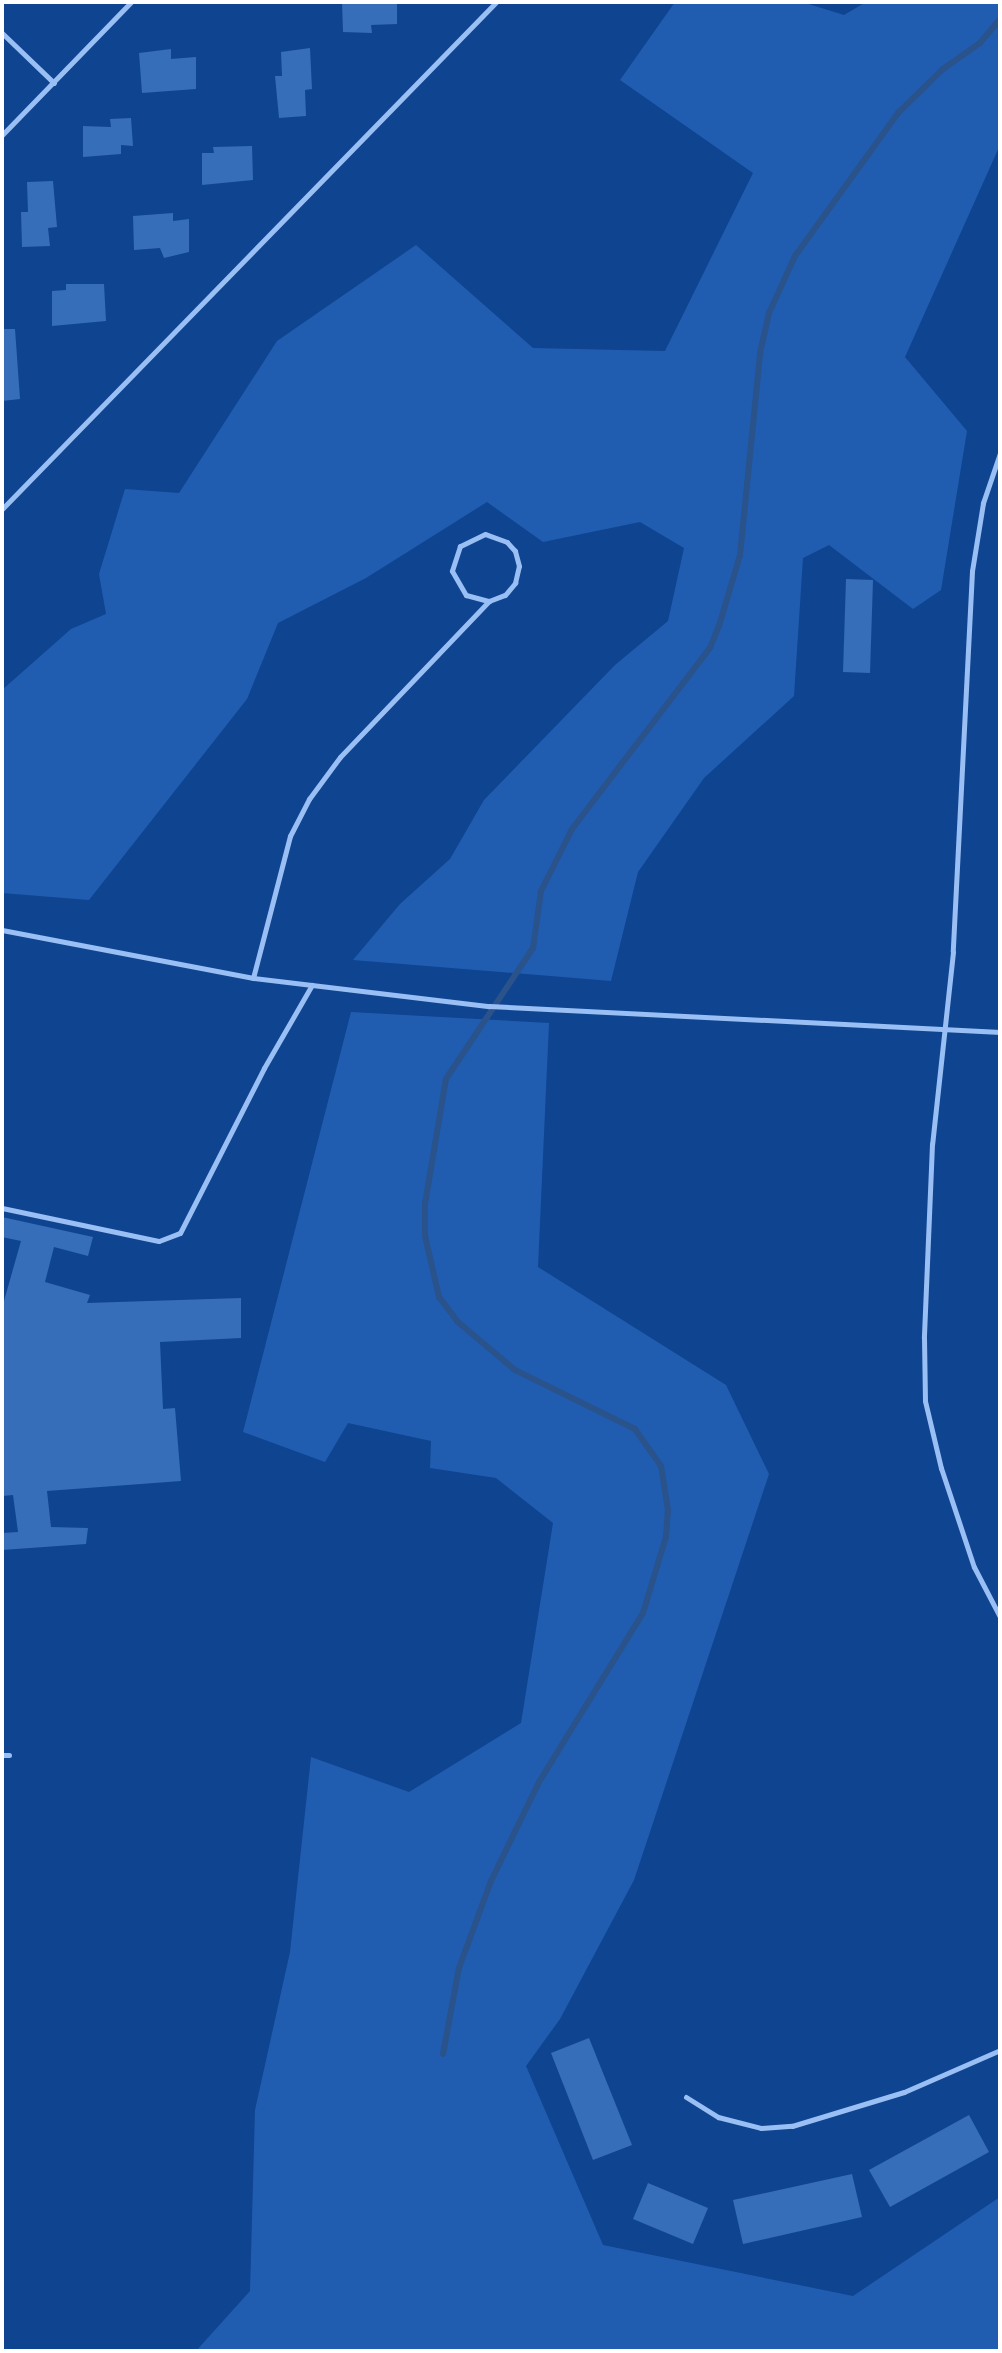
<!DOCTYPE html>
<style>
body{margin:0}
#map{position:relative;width:1002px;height:2353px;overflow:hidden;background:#0f4490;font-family:Arial,sans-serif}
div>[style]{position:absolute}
.green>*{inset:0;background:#205db0}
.stream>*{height:6px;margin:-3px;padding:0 3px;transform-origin:3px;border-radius:3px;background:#2a528b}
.building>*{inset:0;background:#376eb9}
.lane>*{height:5px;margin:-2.5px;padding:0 2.5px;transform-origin:2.5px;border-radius:2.5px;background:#99bff4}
span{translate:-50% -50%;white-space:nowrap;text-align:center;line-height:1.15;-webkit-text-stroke:6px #0f4490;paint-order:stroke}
.frame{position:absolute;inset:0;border:4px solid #fff;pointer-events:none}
</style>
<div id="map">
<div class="green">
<div style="clip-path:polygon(675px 2px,802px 2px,844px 15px,866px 2px,1000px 2px,1000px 145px,905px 357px,967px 431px,941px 590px,913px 609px,829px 545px,803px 558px,794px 696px,704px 778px,638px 872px,611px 981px,353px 960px,400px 904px,450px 859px,484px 800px,615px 665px,668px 621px,684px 548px,640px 522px,543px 542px,487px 502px,366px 578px,278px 623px,247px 699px,89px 900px,2px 893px,2px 690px,71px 629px,106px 614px,99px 574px,125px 489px,179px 493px,277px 341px,416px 245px,533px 348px,665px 351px,753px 173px,620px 80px)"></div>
<div style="clip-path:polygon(351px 1012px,549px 1023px,538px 1267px,726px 1385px,769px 1474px,634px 1880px,560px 2019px,526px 2066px,603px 2245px,853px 2296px,1000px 2197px,1000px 2351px,196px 2351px,250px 2291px,255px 2110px,290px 1952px,311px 1757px,409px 1792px,521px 1723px,553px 1523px,496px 1478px,430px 1468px,431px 1441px,348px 1423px,325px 1462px,243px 1432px)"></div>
</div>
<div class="stream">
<div style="left:443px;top:2054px;width:87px;rotate:-79.5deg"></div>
<div style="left:459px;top:1968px;width:93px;rotate:-69.8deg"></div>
<div style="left:491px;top:1881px;width:110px;rotate:-64.1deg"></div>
<div style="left:539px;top:1782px;width:198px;rotate:-58.4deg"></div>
<div style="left:643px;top:1613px;width:79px;rotate:-73.2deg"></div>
<div style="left:666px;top:1537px;width:27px;rotate:-86deg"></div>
<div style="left:668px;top:1510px;width:45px;rotate:-99deg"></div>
<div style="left:661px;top:1466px;width:45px;rotate:-125.1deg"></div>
<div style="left:635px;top:1429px;width:134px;rotate:-153.8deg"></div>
<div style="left:515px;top:1370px;width:75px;rotate:-139.9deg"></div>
<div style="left:458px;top:1322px;width:31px;rotate:-127deg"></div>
<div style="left:439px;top:1297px;width:63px;rotate:-102.9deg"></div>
<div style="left:425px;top:1236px;width:32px;rotate:-90deg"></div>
<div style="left:425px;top:1204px;width:127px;rotate:-80.5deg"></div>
<div style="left:446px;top:1079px;width:157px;rotate:-56.4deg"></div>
<div style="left:533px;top:948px;width:58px;rotate:-82deg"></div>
<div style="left:541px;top:891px;width:69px;rotate:-63.4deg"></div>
<div style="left:572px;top:829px;width:228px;rotate:-52.7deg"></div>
<div style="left:710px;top:648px;width:24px;rotate:-68deg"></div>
<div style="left:719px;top:626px;width:74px;rotate:-73.5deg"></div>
<div style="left:740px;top:555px;width:203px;rotate:-84.3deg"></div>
<div style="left:760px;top:353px;width:41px;rotate:-77.3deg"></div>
<div style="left:769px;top:313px;width:63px;rotate:-65.5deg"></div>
<div style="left:795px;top:256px;width:176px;rotate:-54.2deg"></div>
<div style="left:898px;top:113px;width:63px;rotate:-44.4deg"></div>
<div style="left:943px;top:69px;width:45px;rotate:-35.1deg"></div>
<div style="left:980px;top:43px;width:31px;rotate:-50deg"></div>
</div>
<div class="building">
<div style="clip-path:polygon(342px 2px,397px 2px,397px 24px,371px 25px,372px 33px,343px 32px)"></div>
<div style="clip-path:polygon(310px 48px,312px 89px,305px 90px,306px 116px,279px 118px,275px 76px,282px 76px,281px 52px)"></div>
<div style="clip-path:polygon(171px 49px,171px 59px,196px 57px,196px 89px,142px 93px,139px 53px)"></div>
<div style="clip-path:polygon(131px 118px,133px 146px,121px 145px,121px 154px,83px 157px,83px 126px,111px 127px,110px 119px)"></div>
<div style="clip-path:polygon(252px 146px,253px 180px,202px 185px,202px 153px,214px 153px,213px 147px)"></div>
<div style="clip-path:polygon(53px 181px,57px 227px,48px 228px,50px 246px,22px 247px,21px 212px,28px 212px,27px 182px)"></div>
<div style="clip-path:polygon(173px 213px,173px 221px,189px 219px,189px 252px,164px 258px,160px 248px,134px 250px,133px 216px)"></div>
<div style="clip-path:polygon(66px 284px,104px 284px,106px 321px,52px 326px,52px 291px,66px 290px)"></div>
<div style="clip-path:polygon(2px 329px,15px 329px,20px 399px,2px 401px)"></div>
<div style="clip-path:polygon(846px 579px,873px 580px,870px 673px,843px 672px)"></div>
<div style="clip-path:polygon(2px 1217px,93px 1237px,88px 1256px,54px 1247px,45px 1282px,90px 1295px,87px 1303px,241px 1298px,241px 1338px,160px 1342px,163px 1409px,175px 1408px,181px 1481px,47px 1491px,51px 1527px,88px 1528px,86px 1544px,2px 1550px,2px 1533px,18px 1532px,13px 1495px,2px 1496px,2px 1308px,21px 1241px,2px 1237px)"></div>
<div style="clip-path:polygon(589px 2038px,632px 2145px,593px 2160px,551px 2053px)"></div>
<div style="clip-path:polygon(969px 2115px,989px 2152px,890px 2207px,869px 2170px)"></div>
<div style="clip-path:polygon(852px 2174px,862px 2217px,743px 2244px,733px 2200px)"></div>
<div style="clip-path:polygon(648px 2183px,708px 2208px,693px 2244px,633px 2219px)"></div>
</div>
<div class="lane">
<div style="left:2px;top:33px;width:72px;rotate:43.9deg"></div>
<div style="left:2px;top:135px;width:185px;rotate:-45.9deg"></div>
<div style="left:1000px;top:453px;width:53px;rotate:108.8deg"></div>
<div style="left:983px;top:503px;width:69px;rotate:99.2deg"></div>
<div style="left:972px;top:571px;width:381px;rotate:92.9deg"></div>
<div style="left:953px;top:952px;width:193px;rotate:96.2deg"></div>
<div style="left:932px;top:1144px;width:194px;rotate:92.4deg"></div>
<div style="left:924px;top:1338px;width:63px;rotate:89.1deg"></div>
<div style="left:925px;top:1401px;width:69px;rotate:76.6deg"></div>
<div style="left:941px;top:1468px;width:104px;rotate:71.6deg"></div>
<div style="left:974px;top:1567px;width:56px;rotate:62.5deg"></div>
<div style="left:2px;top:509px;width:708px;rotate:-45.74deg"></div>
<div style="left:2px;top:930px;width:256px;rotate:10.8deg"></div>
<div style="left:253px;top:978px;width:238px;rotate:6.8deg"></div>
<div style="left:489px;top:1006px;width:512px;rotate:2.91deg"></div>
<div style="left:253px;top:978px;width:147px;rotate:-75.4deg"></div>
<div style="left:290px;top:836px;width:42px;rotate:-62.8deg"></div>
<div style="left:309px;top:799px;width:52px;rotate:-53.6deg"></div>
<div style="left:340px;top:757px;width:216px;rotate:-46.3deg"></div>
<div style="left:489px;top:601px;width:17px;rotate:-21deg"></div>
<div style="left:505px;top:595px;width:16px;rotate:-50deg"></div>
<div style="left:515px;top:583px;width:17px;rotate:-77deg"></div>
<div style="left:519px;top:566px;width:16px;rotate:-105deg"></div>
<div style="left:515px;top:551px;width:12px;rotate:-132deg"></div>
<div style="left:507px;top:542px;width:23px;rotate:-160deg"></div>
<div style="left:485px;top:534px;width:28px;rotate:154deg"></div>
<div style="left:460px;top:546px;width:26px;rotate:108deg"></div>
<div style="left:452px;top:571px;width:28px;rotate:60deg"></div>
<div style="left:466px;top:595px;width:24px;rotate:15deg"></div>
<div style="left:2px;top:1208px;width:160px;rotate:11.9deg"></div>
<div style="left:159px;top:1241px;width:22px;rotate:-21deg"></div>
<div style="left:180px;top:1233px;width:185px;rotate:-63deg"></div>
<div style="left:264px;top:1068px;width:96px;rotate:-60deg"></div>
<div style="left:2px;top:1755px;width:7px"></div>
<div style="left:686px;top:2097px;width:38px;rotate:32deg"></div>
<div style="left:718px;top:2117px;width:44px;rotate:14.3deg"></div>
<div style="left:761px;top:2128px;width:31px;rotate:-4deg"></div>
<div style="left:792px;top:2126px;width:117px;rotate:-16.9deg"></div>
<div style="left:904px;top:2092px;width:105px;rotate:-23.6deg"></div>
</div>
<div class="frame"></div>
</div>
